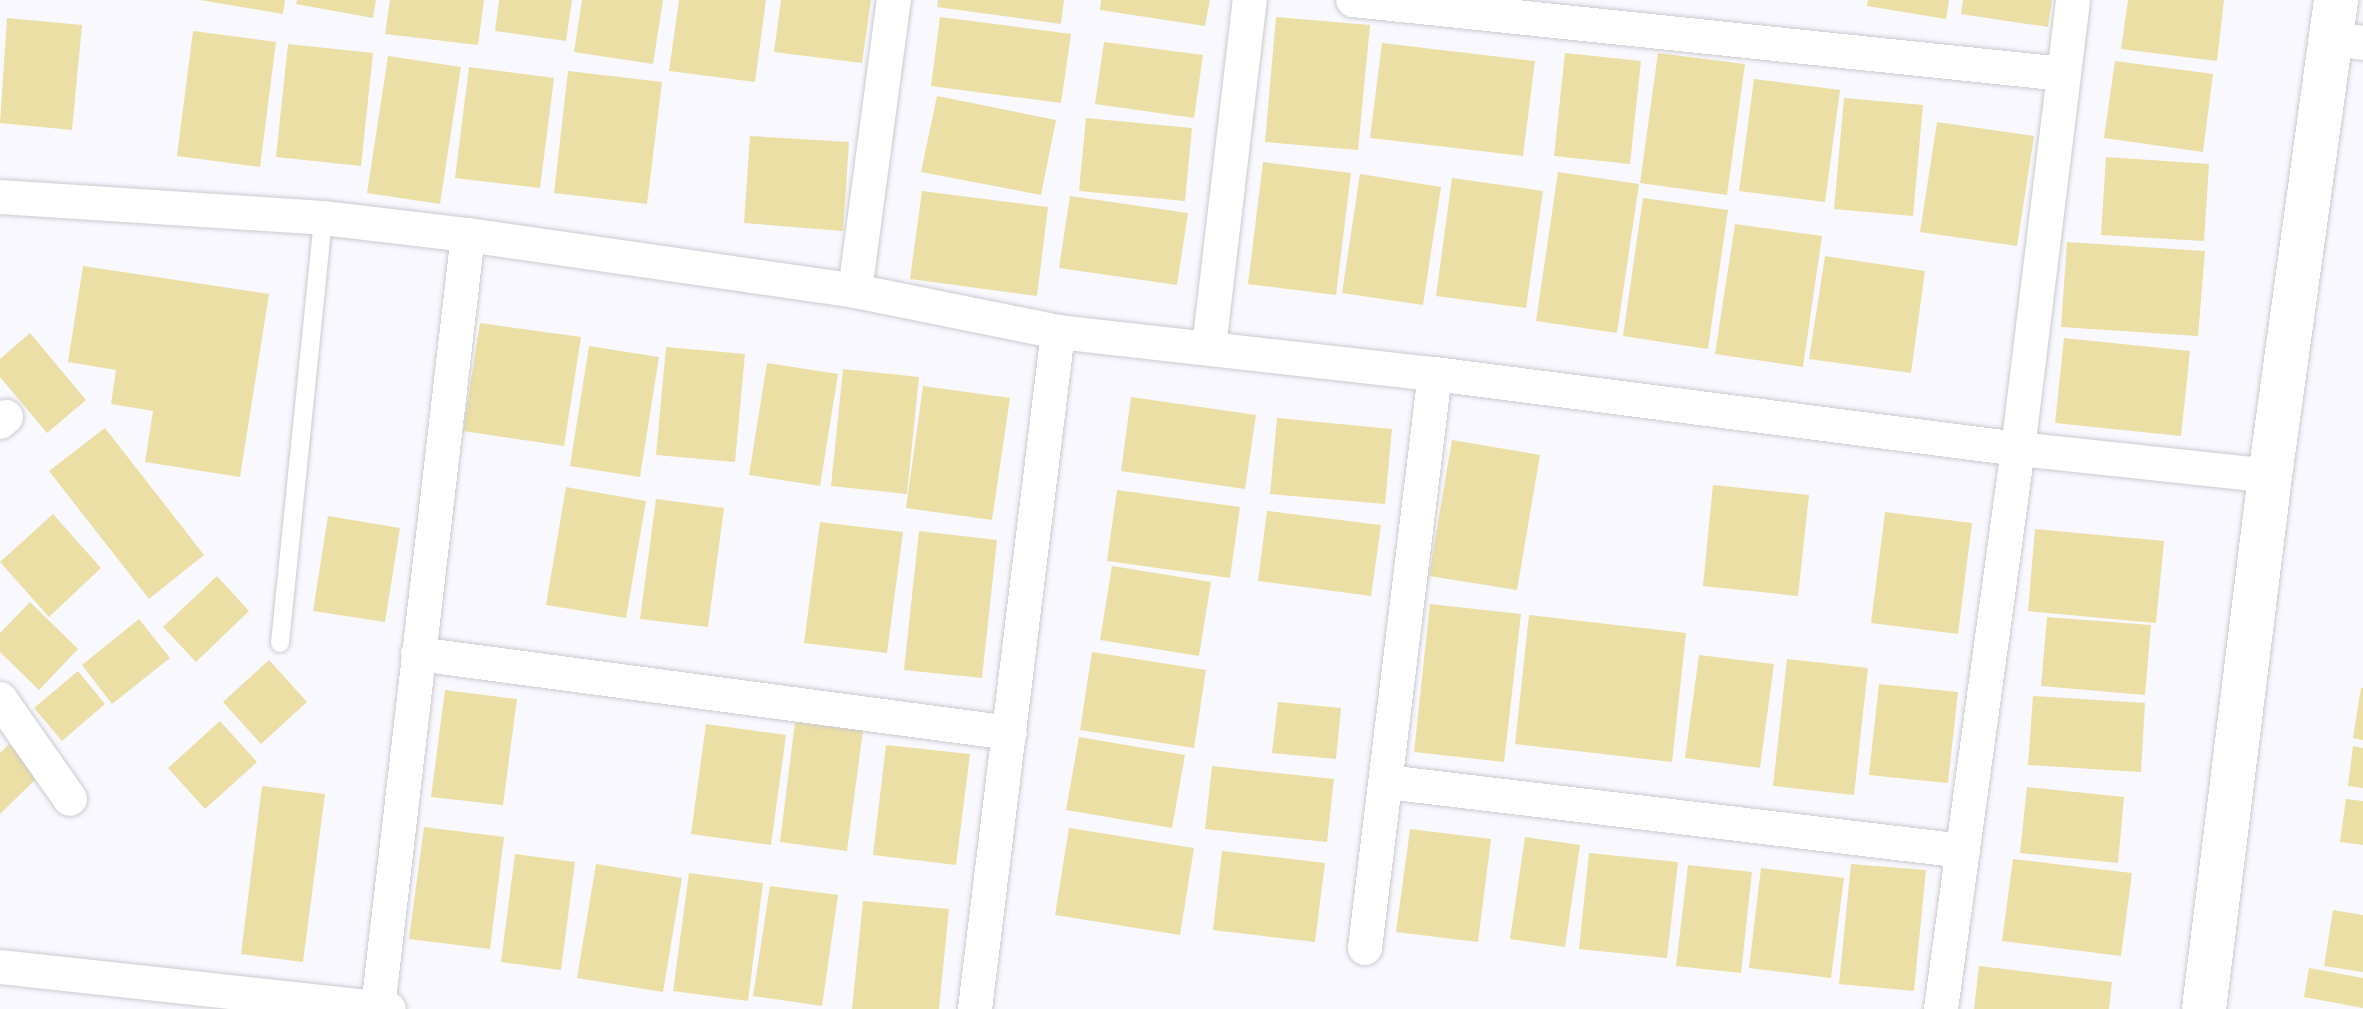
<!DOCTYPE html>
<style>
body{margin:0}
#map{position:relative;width:2363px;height:1009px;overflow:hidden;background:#f9f8fe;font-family:Karla,sans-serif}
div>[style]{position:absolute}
.building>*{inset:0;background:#ebdfa5}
.roads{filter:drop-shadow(0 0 2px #cbcad0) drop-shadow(0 0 2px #cbcad0)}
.service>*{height:18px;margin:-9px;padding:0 9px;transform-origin:9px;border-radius:9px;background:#fff}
.minor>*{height:34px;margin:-17px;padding:0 17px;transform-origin:17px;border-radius:17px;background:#fff}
.tertiary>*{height:44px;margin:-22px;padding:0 22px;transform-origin:22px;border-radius:22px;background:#fff}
span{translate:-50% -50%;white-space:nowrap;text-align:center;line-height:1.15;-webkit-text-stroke:8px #fff;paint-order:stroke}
</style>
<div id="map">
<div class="building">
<div style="clip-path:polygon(200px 0,285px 0,283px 14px)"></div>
<div style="clip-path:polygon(297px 0,376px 0,373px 18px,296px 4px)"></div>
<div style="clip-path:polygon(390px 0,484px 0,478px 45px,385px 34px)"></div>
<div style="clip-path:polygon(499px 0,572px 0,566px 41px,495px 31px)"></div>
<div style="clip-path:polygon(582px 0,663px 0,653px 64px,574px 52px)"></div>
<div style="clip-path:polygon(679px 0,766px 0,755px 82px,669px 71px)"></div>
<div style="clip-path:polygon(781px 0,871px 0,862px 63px,774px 52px)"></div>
<div style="clip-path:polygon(938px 0,1064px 0,1061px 24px,937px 7px)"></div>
<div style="clip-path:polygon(1101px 0,1210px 0,1205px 26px,1100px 10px)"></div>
<div style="clip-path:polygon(1868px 0,1949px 0,1946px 19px,1867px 6px)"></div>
<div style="clip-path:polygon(1963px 0,2052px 0,2048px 27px,1961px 14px)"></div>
<div style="clip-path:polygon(2128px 0,2224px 0,2217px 61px,2121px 49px)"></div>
<div style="clip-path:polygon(940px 17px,1071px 34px,1061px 103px,931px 86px)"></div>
<div style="clip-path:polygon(1276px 17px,1370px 25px,1358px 150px,1265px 142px)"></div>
<div style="clip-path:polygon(7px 18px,82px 25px,72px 130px,0 123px)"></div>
<div style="clip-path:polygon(193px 31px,276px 42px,260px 167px,177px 156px)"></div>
<div style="clip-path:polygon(1104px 42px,1203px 55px,1194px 118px,1095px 104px)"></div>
<div style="clip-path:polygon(1382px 43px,1535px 61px,1523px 156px,1370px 138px)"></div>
<div style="clip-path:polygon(288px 44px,373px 53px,361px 166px,276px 157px)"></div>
<div style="clip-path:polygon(1565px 53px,1641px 61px,1630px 164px,1554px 156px)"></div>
<div style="clip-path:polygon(1658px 53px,1745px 64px,1727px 195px,1640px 183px)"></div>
<div style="clip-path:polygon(388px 56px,461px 67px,440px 204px,367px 193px)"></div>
<div style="clip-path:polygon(2115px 61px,2213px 74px,2203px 152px,2104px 138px)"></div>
<div style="clip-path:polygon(469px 67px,554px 78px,540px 188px,455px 178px)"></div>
<div style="clip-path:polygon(568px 71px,662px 82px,647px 204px,554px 193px)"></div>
<div style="clip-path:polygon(1754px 79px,1840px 90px,1825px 202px,1739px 191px)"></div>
<div style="clip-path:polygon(937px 96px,1056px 120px,1041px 195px,921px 172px)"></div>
<div style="clip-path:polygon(1844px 98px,1923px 105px,1913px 216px,1834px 209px)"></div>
<div style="clip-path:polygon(1086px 118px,1192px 128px,1185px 201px,1079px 191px)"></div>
<div style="clip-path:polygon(1937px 122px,2034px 136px,2017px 246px,1920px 232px)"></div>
<div style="clip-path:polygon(750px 136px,849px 142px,843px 231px,744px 223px)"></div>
<div style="clip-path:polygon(2106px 157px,2209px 164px,2204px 241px,2101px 235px)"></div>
<div style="clip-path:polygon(1263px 162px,1351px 173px,1336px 295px,1248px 284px)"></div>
<div style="clip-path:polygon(1558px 172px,1639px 184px,1617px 333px,1536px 321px)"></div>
<div style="clip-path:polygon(1360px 174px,1441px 187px,1423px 305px,1342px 293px)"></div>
<div style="clip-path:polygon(1452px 178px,1543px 191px,1526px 308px,1436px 296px)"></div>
<div style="clip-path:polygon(922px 191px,1048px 207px,1037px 296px,910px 279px)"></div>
<div style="clip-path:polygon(1070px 196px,1188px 213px,1177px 285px,1059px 268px)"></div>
<div style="clip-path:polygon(1643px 198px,1728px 210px,1708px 349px,1623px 336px)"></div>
<div style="clip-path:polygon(1735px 224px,1822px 236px,1803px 367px,1715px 354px)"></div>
<div style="clip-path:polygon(2067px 242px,2205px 251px,2198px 336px,2061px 327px)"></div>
<div style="clip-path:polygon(1825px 256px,1925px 271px,1911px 373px,1809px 359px)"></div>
<div style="clip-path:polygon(83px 266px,269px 294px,240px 477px,145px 462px,153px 411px,111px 404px,116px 370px,68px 362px)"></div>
<div style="clip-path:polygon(480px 323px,581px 337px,564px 446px,463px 431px)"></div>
<div style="clip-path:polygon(30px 333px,86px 400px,47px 433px,0 377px,0 359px)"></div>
<div style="clip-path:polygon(2064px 338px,2190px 351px,2181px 436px,2055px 423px)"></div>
<div style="clip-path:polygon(589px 346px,659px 357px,640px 477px,570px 466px)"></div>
<div style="clip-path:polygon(666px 347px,745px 354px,735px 462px,656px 455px)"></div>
<div style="clip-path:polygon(767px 363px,838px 374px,820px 486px,749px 475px)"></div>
<div style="clip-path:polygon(843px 369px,919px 377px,907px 494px,831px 486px)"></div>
<div style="clip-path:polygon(923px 386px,1010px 398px,992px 520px,906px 508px)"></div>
<div style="clip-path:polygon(1131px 397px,1256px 415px,1245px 489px,1121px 471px)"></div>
<div style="clip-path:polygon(1277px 418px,1392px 429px,1385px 504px,1270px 494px)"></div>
<div style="clip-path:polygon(105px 428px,204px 555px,149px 599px,49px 471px)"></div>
<div style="clip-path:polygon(1452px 440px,1540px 455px,1517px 590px,1429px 576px)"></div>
<div style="clip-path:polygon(1713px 485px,1809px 495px,1798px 596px,1703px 586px)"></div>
<div style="clip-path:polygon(566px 487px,646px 501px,626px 618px,546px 605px)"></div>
<div style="clip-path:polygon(1117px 490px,1240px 507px,1230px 578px,1107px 561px)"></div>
<div style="clip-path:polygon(656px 499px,724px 508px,708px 627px,640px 619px)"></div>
<div style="clip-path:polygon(1267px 511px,1381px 525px,1371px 596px,1258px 581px)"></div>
<div style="clip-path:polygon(1885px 512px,1972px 523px,1958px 634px,1871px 623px)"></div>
<div style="clip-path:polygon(53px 514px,101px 568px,49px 617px,0 562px)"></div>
<div style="clip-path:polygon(328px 516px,400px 528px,385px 622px,313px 611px)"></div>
<div style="clip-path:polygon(820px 522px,903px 532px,887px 653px,804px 643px)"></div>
<div style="clip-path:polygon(2035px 529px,2164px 541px,2156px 623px,2028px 611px)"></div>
<div style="clip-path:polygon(919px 531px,997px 540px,982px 678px,904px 670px)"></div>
<div style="clip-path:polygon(1112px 566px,1211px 582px,1199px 656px,1100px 640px)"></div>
<div style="clip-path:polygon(217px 576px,249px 611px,196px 662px,163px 627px)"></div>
<div style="clip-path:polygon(30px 602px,78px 649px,39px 690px,0 652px,0 633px)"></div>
<div style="clip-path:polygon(1430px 604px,1521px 614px,1504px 762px,1414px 752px)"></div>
<div style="clip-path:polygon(1529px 615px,1686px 633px,1672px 762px,1515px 744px)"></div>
<div style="clip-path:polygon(2047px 617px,2151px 625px,2145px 695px,2041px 686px)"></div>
<div style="clip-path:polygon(139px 619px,170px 658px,112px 704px,82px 665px)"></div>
<div style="clip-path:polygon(1092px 652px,1206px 670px,1194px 748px,1080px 730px)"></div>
<div style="clip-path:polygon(1699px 655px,1774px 664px,1760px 768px,1685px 758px)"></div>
<div style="clip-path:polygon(1787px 659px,1868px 668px,1854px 795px,1773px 786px)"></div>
<div style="clip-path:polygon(269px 660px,307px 702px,261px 744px,223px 702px)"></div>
<div style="clip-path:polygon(78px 671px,105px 704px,62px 741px,34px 708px)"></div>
<div style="clip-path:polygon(1879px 684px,1958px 692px,1948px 783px,1869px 775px)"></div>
<div style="clip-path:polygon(2361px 688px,2363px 688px,2363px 740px,2353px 738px)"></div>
<div style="clip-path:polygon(445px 690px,517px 699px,503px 805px,431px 797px)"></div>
<div style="clip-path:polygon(2033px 696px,2145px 703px,2141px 772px,2028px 765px)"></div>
<div style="clip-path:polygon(1278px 702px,1341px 708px,1336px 759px,1272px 753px)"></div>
<div style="clip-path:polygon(220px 721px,257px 762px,205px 809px,168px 768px)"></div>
<div style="clip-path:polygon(795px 722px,863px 730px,847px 851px,780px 842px)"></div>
<div style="clip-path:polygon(706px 724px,786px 735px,771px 845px,691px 834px)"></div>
<div style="clip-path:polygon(1079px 737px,1185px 755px,1172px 828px,1066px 810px)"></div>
<div style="clip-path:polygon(9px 744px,39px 776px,0 814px,0 753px)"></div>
<div style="clip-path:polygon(886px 745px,970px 754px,956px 865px,873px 855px)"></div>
<div style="clip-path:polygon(2353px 746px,2363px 748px,2363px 788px,2348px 786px)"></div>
<div style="clip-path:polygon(1212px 766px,1334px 779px,1327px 842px,1205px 829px)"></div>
<div style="clip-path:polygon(262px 786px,325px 794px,303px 962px,241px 954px)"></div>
<div style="clip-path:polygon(2027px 787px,2124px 797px,2118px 863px,2020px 853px)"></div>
<div style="clip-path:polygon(2346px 799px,2363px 801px,2363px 845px,2340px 842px)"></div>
<div style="clip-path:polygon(424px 827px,504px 837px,490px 949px,409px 939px)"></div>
<div style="clip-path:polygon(1069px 828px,1194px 848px,1180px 935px,1055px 915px)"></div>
<div style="clip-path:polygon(1410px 829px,1491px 839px,1478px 942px,1396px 932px)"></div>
<div style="clip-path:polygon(1525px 837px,1580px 845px,1565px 947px,1510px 939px)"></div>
<div style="clip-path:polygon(1222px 851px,1325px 863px,1315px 942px,1213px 930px)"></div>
<div style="clip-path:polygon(1589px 853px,1678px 862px,1667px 958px,1579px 949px)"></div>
<div style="clip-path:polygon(515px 854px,575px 862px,561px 970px,501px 962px)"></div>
<div style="clip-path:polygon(2013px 859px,2132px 873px,2121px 956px,2002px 941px)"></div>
<div style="clip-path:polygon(596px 864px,682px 878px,663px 992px,577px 978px)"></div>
<div style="clip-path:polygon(1851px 864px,1926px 870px,1914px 991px,1839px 984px)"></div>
<div style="clip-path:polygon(1688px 865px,1752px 872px,1741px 973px,1676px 966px)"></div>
<div style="clip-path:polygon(1761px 868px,1844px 878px,1831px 978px,1749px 968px)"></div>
<div style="clip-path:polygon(689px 873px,763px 883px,748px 1001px,673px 991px)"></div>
<div style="clip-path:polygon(770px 886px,838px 895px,822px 1006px,753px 996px)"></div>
<div style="clip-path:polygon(863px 901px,949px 909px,939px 1009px,852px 1009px)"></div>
<div style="clip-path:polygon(2333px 910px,2363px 915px,2363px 972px,2324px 966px)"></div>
<div style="clip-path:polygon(1979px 966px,2112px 982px,2109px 1009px,1974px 1009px)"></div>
<div style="clip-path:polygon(2309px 968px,2363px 978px,2363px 1008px,2304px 997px)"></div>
</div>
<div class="roads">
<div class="service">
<div style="left:280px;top:643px;width:427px;rotate:-84.2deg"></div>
</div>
<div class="minor">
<div style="left:1353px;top:0;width:714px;rotate:5.95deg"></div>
<div style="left:2331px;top:39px;width:32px;rotate:7deg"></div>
<div style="left:0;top:197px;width:324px;rotate:3.7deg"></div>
<div style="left:323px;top:218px;width:146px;rotate:6.7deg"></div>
<div style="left:468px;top:235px;width:391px;rotate:8.2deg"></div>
<div style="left:855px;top:291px;width:207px;rotate:11.4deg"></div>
<div style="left:1058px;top:332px;width:379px;rotate:6.4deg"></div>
<div style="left:1435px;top:374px;width:588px;rotate:7.33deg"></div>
<div style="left:2018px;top:449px;width:253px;rotate:6.1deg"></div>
<div style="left:855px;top:291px;width:294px;rotate:-82.4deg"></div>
<div style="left:1209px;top:347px;width:349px;rotate:-83.3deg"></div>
<div style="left:0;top:422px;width:8px;rotate:-40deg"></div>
<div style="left:418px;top:654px;width:597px;rotate:7.6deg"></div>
<div style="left:0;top:699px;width:122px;rotate:55deg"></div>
<div style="left:1387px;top:782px;width:580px;rotate:6.83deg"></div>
<div style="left:1365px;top:948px;width:578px;rotate:-83.05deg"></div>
<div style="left:0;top:967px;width:391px;rotate:6.2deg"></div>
<div style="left:378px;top:1008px;width:778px;rotate:-83.36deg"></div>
<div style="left:975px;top:1009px;width:682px;rotate:-83.01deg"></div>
<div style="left:1941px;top:1009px;width:565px;rotate:-82.17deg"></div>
<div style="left:2018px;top:449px;width:452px;rotate:-83deg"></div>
</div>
<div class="tertiary">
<div style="left:2204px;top:1009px;width:537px;rotate:-82.94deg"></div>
<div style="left:2270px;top:476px;width:481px;rotate:-82.1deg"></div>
</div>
</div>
</div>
